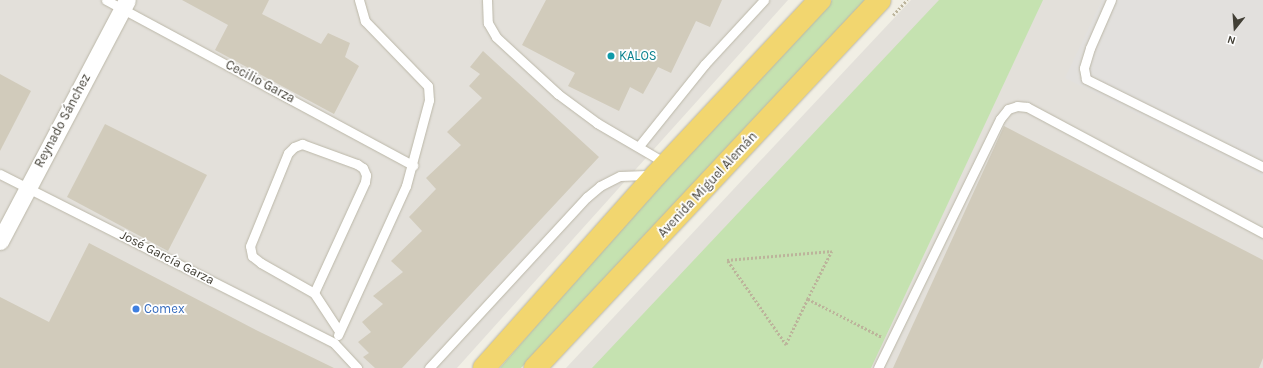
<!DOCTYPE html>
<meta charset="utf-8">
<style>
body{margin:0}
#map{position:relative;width:1263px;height:368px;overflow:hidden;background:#f1efe5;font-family:Karla,sans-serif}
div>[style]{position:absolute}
.industrial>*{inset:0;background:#e3e0da}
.green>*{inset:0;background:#c5e2b0}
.parking>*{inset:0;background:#e2e0dd}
.building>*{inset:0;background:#d1cbbb}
.path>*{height:2.5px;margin-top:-1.25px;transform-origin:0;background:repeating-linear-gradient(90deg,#bcb49b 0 2px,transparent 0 4px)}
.roads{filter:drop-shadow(0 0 1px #bbb7a8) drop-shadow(0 0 1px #bbb7a8)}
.lane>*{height:9px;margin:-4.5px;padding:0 4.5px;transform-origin:4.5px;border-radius:4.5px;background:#fff}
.street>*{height:17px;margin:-8.5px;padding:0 8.5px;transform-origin:8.5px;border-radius:8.5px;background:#fff}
.highway>*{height:22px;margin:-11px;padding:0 11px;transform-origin:11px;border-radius:11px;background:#f2d66f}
.dots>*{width:11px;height:11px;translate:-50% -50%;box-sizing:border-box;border:2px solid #fff;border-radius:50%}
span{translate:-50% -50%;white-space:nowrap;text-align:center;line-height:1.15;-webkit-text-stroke:3.5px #fff;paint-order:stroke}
.culture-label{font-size:13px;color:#0d838f}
.left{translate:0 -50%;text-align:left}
.street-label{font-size:13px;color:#423f35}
.shop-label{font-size:13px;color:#366cbe}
.north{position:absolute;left:1215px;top:8px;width:40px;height:40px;-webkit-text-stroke:3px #fff;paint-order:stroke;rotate:197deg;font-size:11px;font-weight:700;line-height:16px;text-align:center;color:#423f35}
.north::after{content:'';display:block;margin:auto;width:14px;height:18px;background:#423f35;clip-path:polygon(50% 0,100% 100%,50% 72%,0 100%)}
</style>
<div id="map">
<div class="industrial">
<div style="clip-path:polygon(0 0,788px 0,457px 368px,0 368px)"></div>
<div style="clip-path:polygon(911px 0,1263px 0,1263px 368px,566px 368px)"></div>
</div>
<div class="green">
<div style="clip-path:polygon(832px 0,866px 0,569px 320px,521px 368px,500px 368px,635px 210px)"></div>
<div style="clip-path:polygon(939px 0,1043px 0,871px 368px,592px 368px)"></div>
</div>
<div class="parking">
<div style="clip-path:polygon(1102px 0,1263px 0,1263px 177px,1065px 78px)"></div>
</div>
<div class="building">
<div style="clip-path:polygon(182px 0,269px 0,262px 14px,321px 44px,328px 33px,350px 43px,345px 57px,359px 66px,334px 114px,215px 50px,228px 25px)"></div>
<div style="clip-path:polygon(546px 0,722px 0,710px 27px,696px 21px,671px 73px,658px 67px,643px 94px,630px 87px,619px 111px,568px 86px,575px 73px,522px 45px)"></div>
<div style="clip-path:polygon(483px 51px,599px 157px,402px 368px,375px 368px,363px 357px,369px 353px,358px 342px,371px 332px,362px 322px,383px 304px,373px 296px,403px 272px,391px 261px,422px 231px,409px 217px,436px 189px,426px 178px,461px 145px,447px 132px,482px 98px,469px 86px,480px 74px,470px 67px)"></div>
<div style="clip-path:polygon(0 74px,31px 91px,0 151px)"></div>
<div style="clip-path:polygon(105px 124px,207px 175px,168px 251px,67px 197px)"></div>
<div style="clip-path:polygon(1004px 126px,1263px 260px,1263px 358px,1259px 368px,893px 368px)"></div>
<div style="clip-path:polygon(89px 243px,258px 331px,334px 368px,0 368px,0 297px,49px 322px)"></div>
</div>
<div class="path">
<div style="left:893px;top:15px;width:21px;rotate:-47deg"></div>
<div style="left:832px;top:251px;width:54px;rotate:116.6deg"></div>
<div style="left:808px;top:299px;width:51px;rotate:115.6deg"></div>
<div style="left:786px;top:345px;width:103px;rotate:-124.8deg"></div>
<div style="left:727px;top:260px;width:105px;rotate:-4.9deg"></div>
<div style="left:808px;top:299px;width:83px;rotate:27.2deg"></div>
</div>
<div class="roads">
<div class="lane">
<div style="left:106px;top:0;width:349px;rotate:28.3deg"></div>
<div style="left:487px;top:0;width:23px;rotate:88deg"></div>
<div style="left:488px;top:23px;width:16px;rotate:60deg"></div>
<div style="left:496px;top:37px;width:84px;rotate:42.6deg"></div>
<div style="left:558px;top:94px;width:49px;rotate:36.6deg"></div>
<div style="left:597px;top:123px;width:81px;rotate:30.4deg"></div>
<div style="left:1111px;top:0;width:52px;rotate:113.6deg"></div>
<div style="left:1090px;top:48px;width:21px;rotate:107deg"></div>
<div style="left:1084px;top:68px;width:11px;rotate:80deg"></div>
<div style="left:1086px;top:79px;width:198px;rotate:26.4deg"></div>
<div style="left:639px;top:146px;width:105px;rotate:-51.2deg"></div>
<div style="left:705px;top:64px;width:87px;rotate:-47.3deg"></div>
<div style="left:0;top:174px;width:374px;rotate:26.8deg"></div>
<div style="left:334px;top:343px;width:34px;rotate:47deg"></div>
<div style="left:314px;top:293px;width:61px;rotate:-150.5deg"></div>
<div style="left:261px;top:263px;width:11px;rotate:-142deg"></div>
<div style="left:252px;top:256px;width:10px;rotate:-101deg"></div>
<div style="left:250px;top:246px;width:100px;rotate:-67.8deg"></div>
<div style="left:288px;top:153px;width:8px;rotate:-45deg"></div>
<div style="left:294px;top:147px;width:9px;rotate:-21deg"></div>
<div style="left:302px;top:144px;width:59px;rotate:20deg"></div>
<div style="left:357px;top:164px;width:7px;rotate:34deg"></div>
<div style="left:363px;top:168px;width:8px;rotate:67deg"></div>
<div style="left:366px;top:175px;width:7px;rotate:98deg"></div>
<div style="left:365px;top:182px;width:122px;rotate:114.7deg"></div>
<div style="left:314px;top:293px;width:45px;rotate:56.7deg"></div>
<div style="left:338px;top:335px;width:164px;rotate:-65.5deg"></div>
<div style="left:406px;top:186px;width:89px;rotate:-75deg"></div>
<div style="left:429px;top:100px;width:14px;rotate:-94deg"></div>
<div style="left:428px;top:86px;width:91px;rotate:-134.1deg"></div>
<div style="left:365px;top:21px;width:22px;rotate:-106deg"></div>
<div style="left:429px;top:368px;width:233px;rotate:-47.3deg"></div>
<div style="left:587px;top:197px;width:17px;rotate:-40deg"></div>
<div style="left:600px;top:186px;width:22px;rotate:-27deg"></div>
<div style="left:620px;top:176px;width:33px;rotate:-2deg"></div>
<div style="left:878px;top:368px;width:277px;rotate:-63.9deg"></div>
<div style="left:1000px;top:119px;width:13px;rotate:-51deg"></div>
<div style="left:1008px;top:109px;width:9px;rotate:-18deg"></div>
<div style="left:1017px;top:106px;width:10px;rotate:6deg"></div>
<div style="left:1027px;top:107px;width:268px;rotate:28.1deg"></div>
</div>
<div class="street">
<div style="left:0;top:241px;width:272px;rotate:-62.2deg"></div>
</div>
<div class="highway">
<div style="left:484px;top:368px;width:259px;rotate:-48.3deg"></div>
<div style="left:656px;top:175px;width:240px;rotate:-46.9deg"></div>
<div style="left:535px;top:368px;width:504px;rotate:-46.85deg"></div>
</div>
</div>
<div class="dots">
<div style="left:611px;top:56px;background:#0f9aa8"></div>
<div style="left:136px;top:309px;background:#3f7fe0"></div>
</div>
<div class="culture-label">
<span class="left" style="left:619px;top:56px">KALOS</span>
</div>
<div class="street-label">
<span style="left:260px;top:82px;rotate:28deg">Cecilio Garza</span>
<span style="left:63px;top:121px;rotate:-62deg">Reynado Sánchez</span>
<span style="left:708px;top:185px;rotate:-47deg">Avenida Miguel Alemán</span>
<span style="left:167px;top:258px;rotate:27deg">José García Garza</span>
</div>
<div class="shop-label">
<span class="left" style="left:144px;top:309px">Comex</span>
</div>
<div class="north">N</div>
</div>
